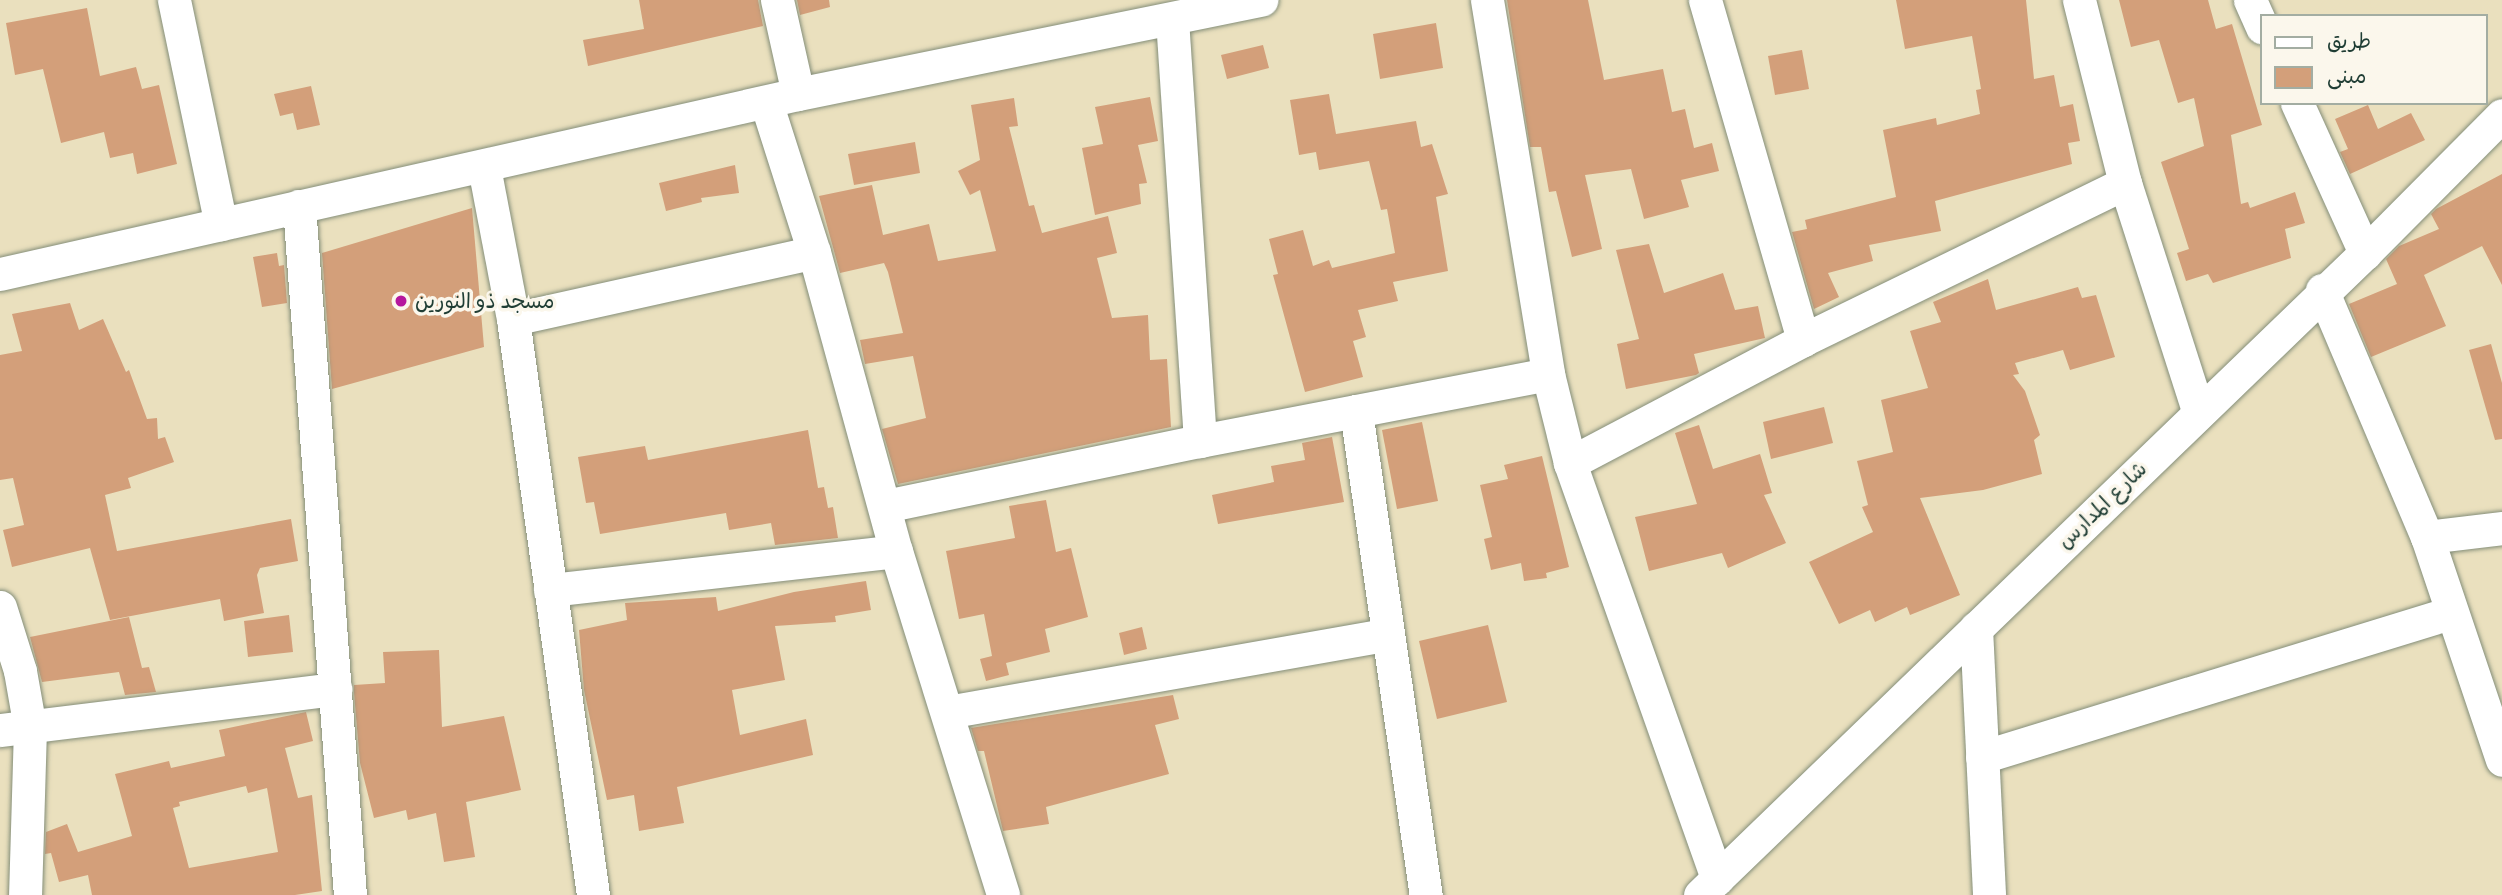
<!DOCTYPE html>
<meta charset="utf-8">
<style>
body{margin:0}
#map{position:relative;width:2502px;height:895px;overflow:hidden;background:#eae0be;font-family:"Patrick Hand","Playpen Sans Arabic",sans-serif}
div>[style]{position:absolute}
.building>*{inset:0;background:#d39f7a}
.roads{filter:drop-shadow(0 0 2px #848e79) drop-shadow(0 0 2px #848e79)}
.minor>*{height:33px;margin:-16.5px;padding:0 16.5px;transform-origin:16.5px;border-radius:16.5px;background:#fff}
.dots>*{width:19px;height:19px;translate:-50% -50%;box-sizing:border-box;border:4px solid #fbf7ec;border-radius:50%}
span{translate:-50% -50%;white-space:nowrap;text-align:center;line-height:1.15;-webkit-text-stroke:7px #fbf7ec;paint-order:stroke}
.poi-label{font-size:21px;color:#1f3d34}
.left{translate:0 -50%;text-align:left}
.street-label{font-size:21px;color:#1f3d34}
.legend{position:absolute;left:2260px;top:14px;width:228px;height:91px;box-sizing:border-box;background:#fbf7ec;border:2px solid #a3ada2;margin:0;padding:9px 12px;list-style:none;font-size:21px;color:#1f3d34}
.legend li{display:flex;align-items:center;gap:14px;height:35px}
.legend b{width:35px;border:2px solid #a3ada2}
</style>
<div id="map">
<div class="building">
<div style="clip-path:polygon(639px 0,758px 0,763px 26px,588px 66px,583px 40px,644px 29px)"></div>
<div style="clip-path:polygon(797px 0,829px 0,830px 7px,800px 15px)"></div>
<div style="clip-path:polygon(1507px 0,1588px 0,1604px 80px,1663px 69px,1672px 112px,1685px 109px,1694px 148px,1712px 143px,1719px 171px,1681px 180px,1689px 207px,1644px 219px,1631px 169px,1585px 175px,1602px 249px,1572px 257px,1556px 191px,1549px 192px,1541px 147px,1530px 147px)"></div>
<div style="clip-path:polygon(1896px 0,2026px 0,2034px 79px,2054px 75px,2060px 107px,2073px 104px,2080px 141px,2068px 143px,2072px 164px,1935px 201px,1941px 231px,1869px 245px,1873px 261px,1828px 273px,1839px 297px,1814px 309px,1792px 232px,1807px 229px,1805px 220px,1896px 197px,1883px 130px,1936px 118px,1937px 125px,1980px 114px,1976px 90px,1981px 89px,1972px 36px,1905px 49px)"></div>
<div style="clip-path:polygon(2119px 0,2208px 0,2216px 29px,2232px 24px,2262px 125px,2231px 135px,2241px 204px,2248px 202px,2250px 208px,2295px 192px,2305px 223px,2285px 229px,2291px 258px,2213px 283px,2208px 274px,2186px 281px,2177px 253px,2189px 249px,2161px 162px,2204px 146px,2194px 98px,2178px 103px,2159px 40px,2131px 47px)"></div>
<div style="clip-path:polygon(87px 8px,100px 76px,136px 67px,142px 89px,159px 85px,177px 164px,137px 174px,133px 153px,110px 158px,104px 132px,61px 143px,43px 69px,15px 75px,6px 23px)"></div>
<div style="clip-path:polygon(1436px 23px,1443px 68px,1380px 79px,1373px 34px)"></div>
<div style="clip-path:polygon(1263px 45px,1269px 68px,1227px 79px,1221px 55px)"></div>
<div style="clip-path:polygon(1802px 50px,1809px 89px,1775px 95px,1768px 56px)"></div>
<div style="clip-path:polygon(311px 86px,320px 125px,297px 130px,293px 113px,280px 116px,274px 94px)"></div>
<div style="clip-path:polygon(1329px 94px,1336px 134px,1416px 121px,1421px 147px,1432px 144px,1448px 194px,1436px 197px,1448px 271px,1393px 282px,1398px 301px,1358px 310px,1366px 337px,1353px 341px,1363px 377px,1305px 392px,1273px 275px,1278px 274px,1269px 239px,1303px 230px,1313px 266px,1329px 260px,1332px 268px,1395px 253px,1387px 209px,1381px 210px,1369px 161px,1319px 170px,1316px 152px,1299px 155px,1290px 100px)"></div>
<div style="clip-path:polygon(1150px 97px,1158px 141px,1138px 145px,1147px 183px,1139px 184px,1141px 204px,1095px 215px,1082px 148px,1103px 144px,1095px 107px)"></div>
<div style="clip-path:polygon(1014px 98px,1018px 126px,1009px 127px,1029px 206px,1034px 205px,1042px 233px,1108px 216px,1117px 253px,1097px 258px,1112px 318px,1148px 315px,1150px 360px,1167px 359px,1171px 427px,898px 484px,882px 429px,926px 418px,913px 356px,865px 364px,860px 340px,903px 333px,888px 272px,884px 263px,840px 273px,819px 196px,872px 185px,883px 235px,929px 224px,938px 261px,996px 251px,980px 190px,970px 195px,958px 171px,980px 160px,971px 105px)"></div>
<div style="clip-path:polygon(2368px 105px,2378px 129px,2411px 113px,2425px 140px,2350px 174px,2340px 152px,2348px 149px,2335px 119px)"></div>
<div style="clip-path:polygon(915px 142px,920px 173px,854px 185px,848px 154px)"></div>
<div style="clip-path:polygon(735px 165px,739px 193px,701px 198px,702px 202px,666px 211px,659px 183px)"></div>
<div style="clip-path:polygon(2502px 174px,2502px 285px,2482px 246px,2424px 275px,2446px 326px,2371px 357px,2349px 304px,2397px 284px,2386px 259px,2399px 246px,2439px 229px,2431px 214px,2436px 209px)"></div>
<div style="clip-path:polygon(472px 208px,484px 347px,332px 389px,322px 253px)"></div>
<div style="clip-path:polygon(1649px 244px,1664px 293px,1723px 273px,1735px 310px,1758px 306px,1765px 338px,1694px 354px,1699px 373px,1696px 375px,1626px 389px,1617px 344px,1639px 339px,1616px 250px)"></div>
<div style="clip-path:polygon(277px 253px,279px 266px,284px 265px,287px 303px,262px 307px,253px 257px)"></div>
<div style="clip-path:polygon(1988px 279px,1996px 310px,2078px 287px,2082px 298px,2096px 295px,2115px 357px,2070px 370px,2063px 350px,2015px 363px,2019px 374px,2013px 375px,2025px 391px,2040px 435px,2034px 440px,2042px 474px,1983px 490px,1920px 498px,1960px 595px,1910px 615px,1907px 607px,1875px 622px,1870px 610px,1839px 624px,1809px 562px,1873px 532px,1862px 507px,1868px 505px,1857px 461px,1893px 452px,1881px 400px,1928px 388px,1910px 331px,1941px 322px,1933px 302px)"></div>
<div style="clip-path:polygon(70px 303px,79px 330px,103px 319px,126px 372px,129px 370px,147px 419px,157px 418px,158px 439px,165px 437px,174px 462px,128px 478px,131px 488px,105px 495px,117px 551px,291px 519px,298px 561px,260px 568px,257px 575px,264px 613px,224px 621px,220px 599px,110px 620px,90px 548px,12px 567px,3px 530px,24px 525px,13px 478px,0 480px,0 355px,22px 351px,12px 314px)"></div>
<div style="clip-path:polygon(2491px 344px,2502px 383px,2502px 439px,2495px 440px,2469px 350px)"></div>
<div style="clip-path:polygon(1824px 407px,1833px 443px,1771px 459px,1763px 422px)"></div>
<div style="clip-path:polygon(1422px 422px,1438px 501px,1397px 509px,1382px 430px)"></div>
<div style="clip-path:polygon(1699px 425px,1713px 469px,1760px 454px,1772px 493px,1764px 495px,1786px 543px,1728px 568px,1722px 553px,1649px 571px,1635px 517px,1697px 504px,1675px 433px)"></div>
<div style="clip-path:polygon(808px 430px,818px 488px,824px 487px,828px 508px,833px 507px,838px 538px,775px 545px,771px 523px,729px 530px,726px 513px,600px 534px,594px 502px,586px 503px,578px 457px,645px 446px,648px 460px)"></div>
<div style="clip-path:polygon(1332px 437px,1344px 502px,1218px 524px,1212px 495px,1274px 482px,1271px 466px,1305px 460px,1302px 443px)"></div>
<div style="clip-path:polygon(1542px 456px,1569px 567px,1546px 573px,1547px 578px,1524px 581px,1521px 563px,1491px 570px,1484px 539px,1492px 537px,1480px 485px,1508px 479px,1504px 465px)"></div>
<div style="clip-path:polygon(1046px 500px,1056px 552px,1071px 548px,1088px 617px,1045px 629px,1050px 652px,1006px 663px,1009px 675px,986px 681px,980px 659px,992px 656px,984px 614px,959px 619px,946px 551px,1015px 538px,1009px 506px)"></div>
<div style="clip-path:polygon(866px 581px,871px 610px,835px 616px,836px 622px,775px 626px,785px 680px,732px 690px,740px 735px,806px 719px,813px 755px,677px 787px,684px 823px,639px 831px,634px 795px,607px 800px,584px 690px,579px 630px,627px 620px,625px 603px,716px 597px,718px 611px,794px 592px)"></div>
<div style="clip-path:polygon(289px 615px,293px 652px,248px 657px,244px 621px)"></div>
<div style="clip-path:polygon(129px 617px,142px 668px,149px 667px,156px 692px,125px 695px,119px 672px,42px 682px,30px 637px)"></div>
<div style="clip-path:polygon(1488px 625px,1507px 702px,1437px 719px,1419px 641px)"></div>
<div style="clip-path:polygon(1142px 627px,1147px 649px,1124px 655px,1119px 633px)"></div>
<div style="clip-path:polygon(439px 650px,442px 727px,504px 716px,521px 790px,466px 802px,475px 857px,444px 862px,436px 813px,408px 820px,406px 810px,374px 818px,360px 763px,354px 693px,354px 685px,385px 683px,383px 652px)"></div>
<div style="clip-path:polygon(1173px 695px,1179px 719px,1155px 725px,1169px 774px,1046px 807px,1049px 824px,1003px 831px,984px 751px,978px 751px,971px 728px)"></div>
<div style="clip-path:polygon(evenodd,306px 712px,313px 741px,285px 748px,298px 798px,312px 795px,322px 891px,295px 895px,92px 895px,88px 875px,59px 882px,51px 853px,45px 854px,46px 832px,67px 824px,78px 852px,132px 836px,115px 774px,169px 761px,171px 768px,225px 756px,219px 730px,306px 712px,246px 786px,248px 793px,267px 788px,278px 852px,189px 868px,173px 808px,180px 806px,179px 802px,246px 786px)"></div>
</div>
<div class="roads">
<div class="minor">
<div style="left:174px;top:0;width:229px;rotate:78.2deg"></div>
<div style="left:777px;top:0;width:96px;rotate:77.4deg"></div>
<div style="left:1487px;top:0;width:379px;rotate:80.7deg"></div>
<div style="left:1548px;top:374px;width:92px;rotate:76.1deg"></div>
<div style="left:1570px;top:463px;width:441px;rotate:70.5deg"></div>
<div style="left:1705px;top:0;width:354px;rotate:73.9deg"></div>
<div style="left:2079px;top:0;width:189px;rotate:75.9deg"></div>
<div style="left:2125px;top:183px;width:239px;rotate:72.2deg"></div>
<div style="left:2250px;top:0;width:30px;rotate:66deg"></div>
<div style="left:1172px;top:19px;width:423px;rotate:86.2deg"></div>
<div style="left:1200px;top:441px;width:354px;rotate:-10.9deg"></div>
<div style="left:766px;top:102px;width:157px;rotate:72.3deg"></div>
<div style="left:814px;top:252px;width:310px;rotate:74.7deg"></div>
<div style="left:896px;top:551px;width:360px;rotate:72.7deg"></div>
<div style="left:2297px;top:103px;width:165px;rotate:65.6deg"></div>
<div style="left:484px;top:167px;width:155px;rotate:79.2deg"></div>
<div style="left:513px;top:319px;width:582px;rotate:82.09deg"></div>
<div style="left:299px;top:206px;width:691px;rotate:85.77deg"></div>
<div style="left:0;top:274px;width:818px;rotate:-12.71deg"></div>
<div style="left:798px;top:94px;width:473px;rotate:-11.5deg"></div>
<div style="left:2322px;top:290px;width:268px;rotate:67deg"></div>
<div style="left:2427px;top:537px;width:76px;rotate:-6.8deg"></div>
<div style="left:513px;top:319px;width:308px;rotate:-12.5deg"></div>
<div style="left:1356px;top:411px;width:489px;rotate:81.8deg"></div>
<div style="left:1570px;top:463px;width:263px;rotate:-27.8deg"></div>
<div style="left:1803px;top:340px;width:358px;rotate:-26deg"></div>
<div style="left:885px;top:506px;width:322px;rotate:-11.7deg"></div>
<div style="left:2427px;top:537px;width:235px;rotate:71.4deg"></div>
<div style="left:550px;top:590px;width:348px;rotate:-6.4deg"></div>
<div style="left:0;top:607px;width:67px;rotate:72.6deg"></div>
<div style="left:20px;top:671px;width:58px;rotate:80deg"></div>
<div style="left:30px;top:728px;width:167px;rotate:91.7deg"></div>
<div style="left:1976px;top:628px;width:267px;rotate:87.2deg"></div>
<div style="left:948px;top:712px;width:444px;rotate:-10deg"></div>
<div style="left:0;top:730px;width:338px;rotate:-7deg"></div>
<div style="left:1982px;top:757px;width:490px;rotate:-17.1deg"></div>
<div style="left:1700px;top:895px;width:924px;rotate:-43.99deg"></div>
<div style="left:2365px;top:253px;width:194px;rotate:-45.2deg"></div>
</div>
</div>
<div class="dots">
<div style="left:401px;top:301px;background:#b5179e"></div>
</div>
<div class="poi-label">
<span class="left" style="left:415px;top:301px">مسجد ذو النورين</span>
</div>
<div class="street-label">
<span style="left:2102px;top:505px;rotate:-44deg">شارع المدارس</span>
</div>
<ul class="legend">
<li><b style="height:9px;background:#fff"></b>طريق</li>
<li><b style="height:19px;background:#d39f7a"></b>مبنى</li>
</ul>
</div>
